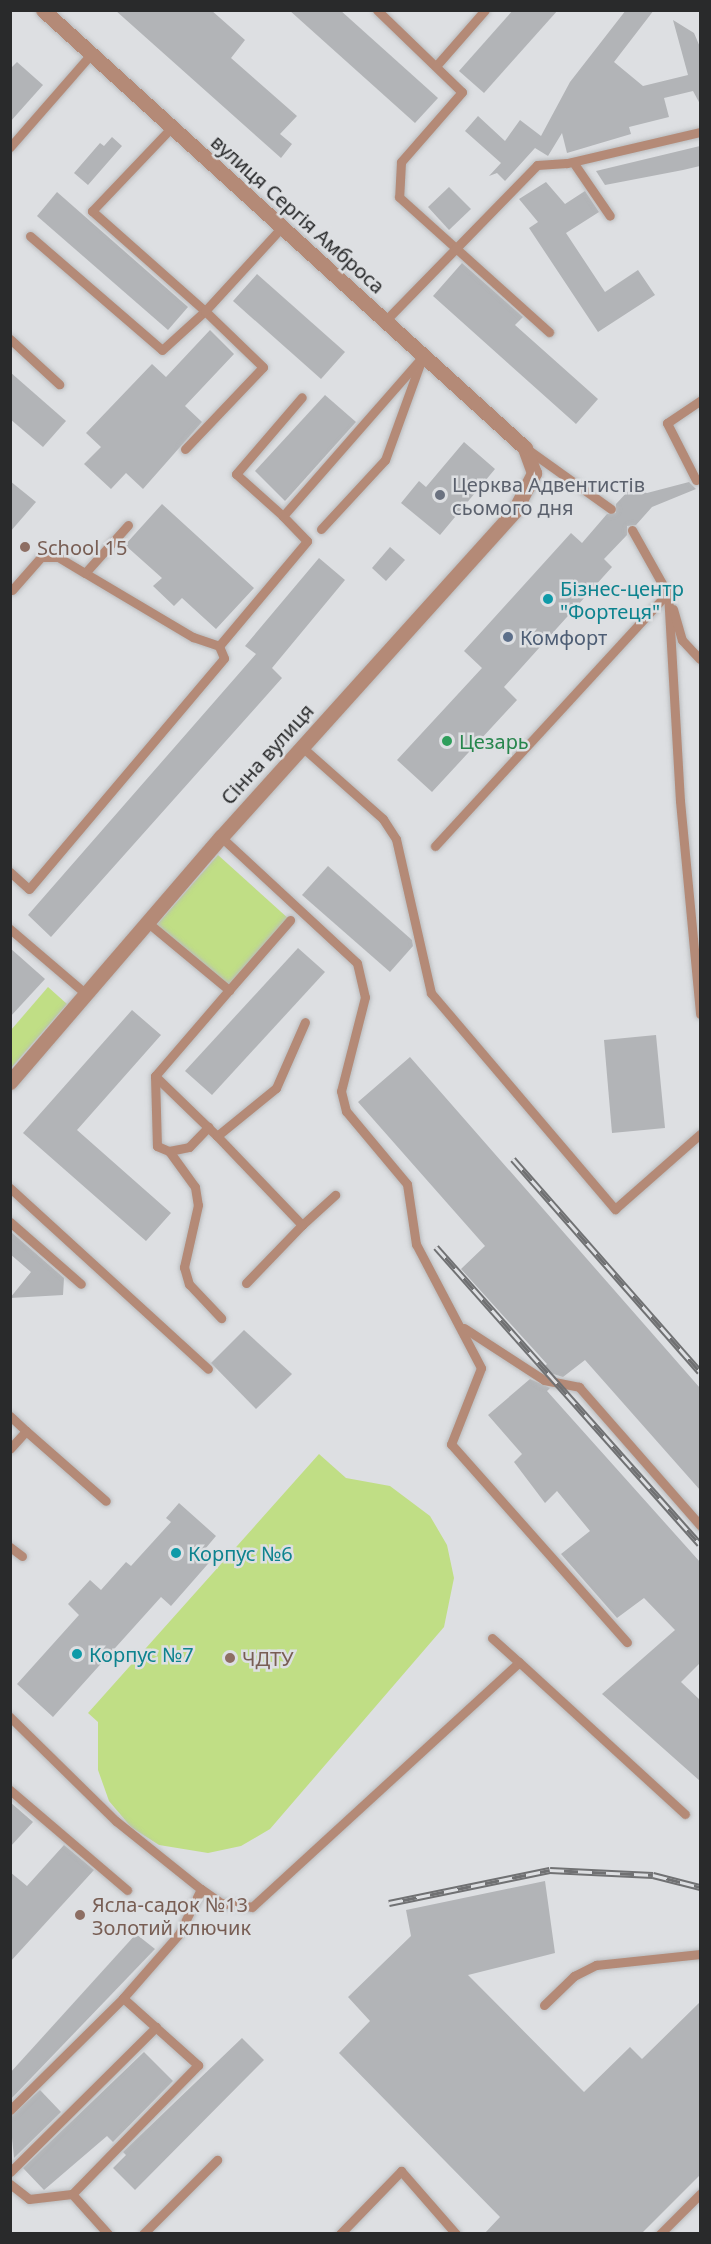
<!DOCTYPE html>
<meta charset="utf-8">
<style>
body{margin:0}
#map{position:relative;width:711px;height:2244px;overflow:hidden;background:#dddfe2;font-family:"Noto Sans",sans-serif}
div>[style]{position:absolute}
.green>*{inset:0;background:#c0de85}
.building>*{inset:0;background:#b2b4b7}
.roads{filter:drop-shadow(0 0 2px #b9bbbd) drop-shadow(0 0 2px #b9bbbd)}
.lane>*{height:9px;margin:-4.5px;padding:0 4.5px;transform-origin:4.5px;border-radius:4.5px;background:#b48a77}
.street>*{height:15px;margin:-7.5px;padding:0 7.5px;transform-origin:7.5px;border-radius:7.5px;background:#b48a77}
.rail>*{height:7px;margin-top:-3.5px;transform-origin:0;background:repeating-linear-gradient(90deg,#dddfe2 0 14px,#707173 0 28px);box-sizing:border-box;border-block:2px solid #707173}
.dots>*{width:16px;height:16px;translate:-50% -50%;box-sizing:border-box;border:3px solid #dddfe2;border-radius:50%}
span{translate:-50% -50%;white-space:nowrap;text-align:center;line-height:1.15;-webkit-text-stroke:5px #dddfe2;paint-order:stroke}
.street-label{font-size:20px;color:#292a2b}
.worship-label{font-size:20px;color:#5b616d}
.left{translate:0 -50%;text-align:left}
.education-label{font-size:20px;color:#785e54}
.culture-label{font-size:20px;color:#0d838f}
.service-label{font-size:20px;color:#4e5e75}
.leisure-label{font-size:20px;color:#27864d}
.frame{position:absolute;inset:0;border:12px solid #292a2b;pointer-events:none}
</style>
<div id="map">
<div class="green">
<div style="clip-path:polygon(218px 855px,290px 920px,229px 990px,154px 928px)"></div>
<div style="clip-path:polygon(48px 987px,67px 1004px,11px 1068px,11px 1030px)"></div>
<div style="clip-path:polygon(319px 1454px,346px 1478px,390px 1486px,430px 1516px,447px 1545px,454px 1578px,444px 1627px,270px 1829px,241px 1846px,208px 1853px,159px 1845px,131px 1827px,109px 1801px,98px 1770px,98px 1722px,88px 1713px)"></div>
</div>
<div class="building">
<div style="clip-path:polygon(115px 10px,211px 10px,245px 40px,231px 58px,297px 116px,280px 134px,292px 144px,281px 158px)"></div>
<div style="clip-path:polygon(289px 10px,340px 10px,438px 98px,415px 123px)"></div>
<div style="clip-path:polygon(513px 10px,558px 10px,484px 93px,459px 71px)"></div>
<div style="clip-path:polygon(626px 10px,654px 10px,614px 62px,643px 86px,688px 75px,673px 20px,694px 33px,700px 47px,700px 104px,693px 91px,664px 98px,669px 117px,629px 127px,631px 134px,567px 153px,562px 133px,548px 156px,535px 148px,505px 181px,497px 173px,489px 176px,501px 163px,465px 131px,478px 116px,505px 141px,520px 120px,541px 136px,570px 82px)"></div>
<div style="clip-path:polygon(17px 62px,43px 85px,10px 122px,10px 69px)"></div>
<div style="clip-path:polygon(112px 137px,122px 146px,88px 185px,74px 173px,100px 143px,104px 146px)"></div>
<div style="clip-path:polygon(700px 146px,700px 166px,683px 170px,605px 185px,596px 171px)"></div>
<div style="clip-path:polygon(546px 182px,565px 204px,585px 191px,599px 212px,566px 233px,605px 292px,638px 270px,655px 295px,598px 332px,529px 228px,538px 222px,519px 199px)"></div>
<div style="clip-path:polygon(449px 187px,471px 209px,449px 230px,428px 207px)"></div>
<div style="clip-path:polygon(57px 192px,188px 307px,168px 330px,37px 216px)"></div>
<div style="clip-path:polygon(462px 263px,523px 317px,515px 325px,598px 399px,576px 424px,433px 296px)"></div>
<div style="clip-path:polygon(257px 274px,345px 352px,321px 379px,233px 301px)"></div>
<div style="clip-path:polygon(210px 330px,234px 354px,185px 406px,202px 422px,143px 489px,126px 473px,111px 489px,84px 464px,101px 447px,86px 433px,152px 364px,166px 377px)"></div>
<div style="clip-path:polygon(10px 372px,66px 421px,43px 447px,10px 419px)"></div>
<div style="clip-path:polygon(325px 395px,356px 422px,285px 501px,255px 471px)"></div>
<div style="clip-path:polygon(464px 442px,495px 469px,440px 535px,401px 503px,419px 481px,426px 487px)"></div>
<div style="clip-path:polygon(10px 481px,36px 502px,10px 532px)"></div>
<div style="clip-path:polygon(689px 482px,696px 489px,652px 507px,636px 525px,627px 526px,627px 535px,604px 559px,612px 567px,504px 687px,517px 700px,432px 792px,397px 760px,482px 668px,464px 651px,571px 533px,582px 543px,607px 514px,616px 513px,616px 504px,630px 489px,647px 493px)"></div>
<div style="clip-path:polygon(162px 504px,254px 588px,216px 629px,182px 598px,174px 606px,153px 586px,162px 578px,125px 545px)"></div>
<div style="clip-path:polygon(390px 547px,405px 560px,386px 581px,372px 568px)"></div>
<div style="clip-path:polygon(319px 558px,345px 580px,272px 668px,282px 678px,51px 937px,28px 915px,256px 654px,245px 646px)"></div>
<div style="clip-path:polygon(328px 866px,412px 940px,413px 946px,390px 972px,302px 895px)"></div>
<div style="clip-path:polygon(10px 948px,45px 979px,10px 1017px)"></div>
<div style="clip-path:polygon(298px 948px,325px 972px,212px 1095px,185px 1071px)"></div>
<div style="clip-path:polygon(132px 1010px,161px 1035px,77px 1130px,171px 1213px,146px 1241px,23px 1133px)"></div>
<div style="clip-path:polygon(656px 1035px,665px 1128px,612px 1133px,604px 1040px)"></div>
<div style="clip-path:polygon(410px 1057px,700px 1388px,700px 1490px,585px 1360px,563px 1377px,540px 1370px,547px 1364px,461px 1269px,485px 1246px,358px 1102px)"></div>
<div style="clip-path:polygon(10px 1231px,64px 1278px,63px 1295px,10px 1298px,31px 1272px,10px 1254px)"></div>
<div style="clip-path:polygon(244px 1330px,292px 1374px,256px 1409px,211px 1363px)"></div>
<div style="clip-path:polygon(530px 1379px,550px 1388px,547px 1391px,700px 1562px,700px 1663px,681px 1682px,700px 1700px,700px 1781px,602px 1694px,675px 1630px,644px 1598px,617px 1618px,561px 1554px,590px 1531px,557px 1491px,545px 1503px,514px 1462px,522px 1454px,488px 1415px)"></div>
<div style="clip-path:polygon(179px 1503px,216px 1536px,205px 1549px,214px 1557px,171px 1606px,161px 1597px,53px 1717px,17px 1684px,79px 1615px,68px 1604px,90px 1580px,101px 1590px,126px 1562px,131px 1566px,171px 1522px,166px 1518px)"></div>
<div style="clip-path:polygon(10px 1802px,33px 1822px,10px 1847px)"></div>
<div style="clip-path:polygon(64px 1845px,94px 1870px,10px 1962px,10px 1872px,27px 1886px)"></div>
<div style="clip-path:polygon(545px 1881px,555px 1953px,468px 1975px,584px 2092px,630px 2047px,642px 2059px,700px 2002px,700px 2175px,641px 2234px,484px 2234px,500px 2217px,339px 2053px,370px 2021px,348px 1997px,411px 1936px,406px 1910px)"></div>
<div style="clip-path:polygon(136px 1934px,155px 1949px,10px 2100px,10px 2073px)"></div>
<div style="clip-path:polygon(242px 2038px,264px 2060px,135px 2190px,113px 2168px,126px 2155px,123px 2152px)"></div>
<div style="clip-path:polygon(144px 2052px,173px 2081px,113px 2142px,107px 2136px,44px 2190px,23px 2168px)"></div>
<div style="clip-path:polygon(40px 2090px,61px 2112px,14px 2158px,10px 2117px)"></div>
</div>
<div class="roads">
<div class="lane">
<div style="left:377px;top:10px;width:118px;rotate:44deg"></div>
<div style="left:462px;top:92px;width:93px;rotate:131.1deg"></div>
<div style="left:401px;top:162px;width:35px;rotate:93deg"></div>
<div style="left:399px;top:197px;width:202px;rotate:42deg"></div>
<div style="left:436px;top:66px;width:74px;rotate:-48.8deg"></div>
<div style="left:10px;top:147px;width:123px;rotate:-48.9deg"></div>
<div style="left:573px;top:162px;width:65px;rotate:55.6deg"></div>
<div style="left:30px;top:236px;width:174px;rotate:40.8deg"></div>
<div style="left:162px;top:350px;width:58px;rotate:-42.2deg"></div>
<div style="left:205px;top:311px;width:151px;rotate:-138.5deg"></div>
<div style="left:92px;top:211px;width:116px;rotate:-46.4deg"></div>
<div style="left:385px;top:321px;width:218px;rotate:-45.7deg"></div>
<div style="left:537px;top:165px;width:30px;rotate:-4deg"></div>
<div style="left:567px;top:163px;width:137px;rotate:-13.1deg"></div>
<div style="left:10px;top:339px;width:67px;rotate:42.6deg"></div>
<div style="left:185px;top:449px;width:113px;rotate:-46.4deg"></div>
<div style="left:263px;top:367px;width:81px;rotate:-136deg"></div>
<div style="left:205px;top:311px;width:114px;rotate:-47.5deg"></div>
<div style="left:527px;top:449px;width:103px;rotate:35.5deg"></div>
<div style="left:696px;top:480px;width:64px;rotate:-117deg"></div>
<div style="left:667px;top:423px;width:40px;rotate:-34deg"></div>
<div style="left:283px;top:516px;width:63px;rotate:-138.2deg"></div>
<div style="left:236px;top:474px;width:101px;rotate:-49.4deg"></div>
<div style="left:128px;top:525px;width:64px;rotate:131.9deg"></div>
<div style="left:85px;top:573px;width:126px;rotate:30.7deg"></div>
<div style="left:193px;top:637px;width:28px;rotate:19deg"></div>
<div style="left:321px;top:529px;width:94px;rotate:-47.2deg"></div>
<div style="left:385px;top:460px;width:105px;rotate:-70deg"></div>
<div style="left:632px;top:530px;width:76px;rotate:60.7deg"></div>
<div style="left:12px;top:590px;width:44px;rotate:-48.7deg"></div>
<div style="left:41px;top:557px;width:17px"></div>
<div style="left:58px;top:557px;width:31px;rotate:31deg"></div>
<div style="left:668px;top:593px;width:208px;rotate:86.7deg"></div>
<div style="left:680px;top:801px;width:214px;rotate:84.6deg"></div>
<div style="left:673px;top:609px;width:32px;rotate:74deg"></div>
<div style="left:682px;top:640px;width:26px;rotate:47deg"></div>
<div style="left:302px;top:747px;width:108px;rotate:41.6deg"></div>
<div style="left:383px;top:819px;width:24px;rotate:57deg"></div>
<div style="left:396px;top:839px;width:158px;rotate:77.2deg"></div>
<div style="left:431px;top:993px;width:284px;rotate:49.6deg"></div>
<div style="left:615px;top:1209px;width:113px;rotate:-41.4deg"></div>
<div style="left:221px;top:837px;width:185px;rotate:42.8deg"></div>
<div style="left:357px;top:963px;width:35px;rotate:77deg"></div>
<div style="left:365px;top:997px;width:97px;rotate:104.3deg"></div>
<div style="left:341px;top:1091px;width:21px;rotate:76deg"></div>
<div style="left:346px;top:1111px;width:95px;rotate:50.1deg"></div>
<div style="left:407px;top:1184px;width:61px;rotate:81.5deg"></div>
<div style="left:416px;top:1244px;width:140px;rotate:62.3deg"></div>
<div style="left:481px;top:1368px;width:82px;rotate:111.5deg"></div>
<div style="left:451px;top:1444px;width:265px;rotate:48.4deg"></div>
<div style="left:435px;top:846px;width:344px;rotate:-47.4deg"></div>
<div style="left:10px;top:872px;width:25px;rotate:42deg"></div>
<div style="left:29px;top:889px;width:302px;rotate:-49.8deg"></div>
<div style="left:224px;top:658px;width:13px;rotate:-113deg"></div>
<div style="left:219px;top:646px;width:137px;rotate:-50deg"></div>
<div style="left:307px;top:541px;width:35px;rotate:-134deg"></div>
<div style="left:283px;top:516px;width:213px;rotate:-48.8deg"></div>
<div style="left:147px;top:922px;width:107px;rotate:39.7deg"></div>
<div style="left:229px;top:990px;width:93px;rotate:-48.9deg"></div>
<div style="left:10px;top:929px;width:100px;rotate:40.5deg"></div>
<div style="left:229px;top:990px;width:113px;rotate:130.7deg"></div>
<div style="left:155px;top:1076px;width:86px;rotate:44.1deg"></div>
<div style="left:217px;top:1136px;width:76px;rotate:-39.1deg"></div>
<div style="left:276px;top:1088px;width:72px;rotate:-66.3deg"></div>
<div style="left:155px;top:1076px;width:70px;rotate:88.4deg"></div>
<div style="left:157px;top:1146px;width:13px;rotate:23deg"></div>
<div style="left:169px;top:1151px;width:20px;rotate:-11deg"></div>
<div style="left:189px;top:1147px;width:28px;rotate:-46deg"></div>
<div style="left:217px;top:1136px;width:123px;rotate:46.3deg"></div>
<div style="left:302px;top:1225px;width:45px;rotate:-42.3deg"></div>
<div style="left:169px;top:1151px;width:44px;rotate:54.2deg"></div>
<div style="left:195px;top:1187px;width:18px;rotate:81deg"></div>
<div style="left:198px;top:1205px;width:64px;rotate:102.7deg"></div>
<div style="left:184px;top:1267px;width:18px;rotate:74deg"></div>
<div style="left:189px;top:1284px;width:47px;rotate:46.7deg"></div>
<div style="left:10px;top:1188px;width:268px;rotate:42.4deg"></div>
<div style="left:10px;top:1222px;width:94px;rotate:41.1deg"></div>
<div style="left:246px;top:1283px;width:81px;rotate:-46deg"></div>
<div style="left:464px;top:1328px;width:95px;rotate:33deg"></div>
<div style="left:544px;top:1380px;width:36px;rotate:11deg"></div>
<div style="left:579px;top:1387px;width:184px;rotate:48.8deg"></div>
<div style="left:10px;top:1416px;width:22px;rotate:43deg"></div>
<div style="left:26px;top:1431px;width:24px;rotate:132deg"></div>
<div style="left:26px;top:1431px;width:106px;rotate:41.2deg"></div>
<div style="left:10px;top:1547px;width:15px;rotate:37deg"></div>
<div style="left:492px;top:1638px;width:36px;rotate:42deg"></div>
<div style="left:10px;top:1717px;width:148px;rotate:44.5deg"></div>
<div style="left:116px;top:1821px;width:109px;rotate:38.7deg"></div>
<div style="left:201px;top:1889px;width:50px;rotate:116.1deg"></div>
<div style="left:179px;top:1934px;width:85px;rotate:131.2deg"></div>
<div style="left:10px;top:1790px;width:154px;rotate:40.5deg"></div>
<div style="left:201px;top:1889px;width:24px;rotate:35deg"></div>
<div style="left:221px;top:1903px;width:31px;rotate:7deg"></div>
<div style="left:252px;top:1907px;width:362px;rotate:-42.5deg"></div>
<div style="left:519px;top:1662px;width:225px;rotate:42.5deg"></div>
<div style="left:544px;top:2005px;width:42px;rotate:-44deg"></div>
<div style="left:574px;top:1976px;width:25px;rotate:-27deg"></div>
<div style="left:596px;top:1965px;width:105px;rotate:-6deg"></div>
<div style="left:10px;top:2110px;width:159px;rotate:-44.7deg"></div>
<div style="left:123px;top:1998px;width:101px;rotate:41.8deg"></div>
<div style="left:198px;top:2065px;width:180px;rotate:134.3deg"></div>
<div style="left:10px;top:2172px;width:206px;rotate:-44.8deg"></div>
<div style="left:10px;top:2184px;width:24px;rotate:38deg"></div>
<div style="left:29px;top:2199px;width:43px;rotate:-6.6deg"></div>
<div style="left:72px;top:2194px;width:54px;rotate:48deg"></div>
<div style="left:143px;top:2234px;width:105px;rotate:-45deg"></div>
<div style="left:340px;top:2234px;width:88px;rotate:-45.9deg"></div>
<div style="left:401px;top:2171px;width:84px;rotate:48.9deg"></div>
<div style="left:660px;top:2234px;width:57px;rotate:-45deg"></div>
</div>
<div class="street">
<div style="left:10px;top:1082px;width:323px;rotate:-49.3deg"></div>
<div style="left:221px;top:837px;width:440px;rotate:-48deg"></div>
<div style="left:515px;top:510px;width:42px;rotate:-62.8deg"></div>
<div style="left:534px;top:473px;width:27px;rotate:-110deg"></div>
<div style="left:525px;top:448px;width:651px;rotate:-137.74deg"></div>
</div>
</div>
<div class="rail">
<div style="left:513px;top:1159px;width:283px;rotate:48.7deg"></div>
<div style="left:436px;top:1247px;width:397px;rotate:48.4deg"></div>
<div style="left:389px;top:1903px;width:164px;rotate:-11.6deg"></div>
<div style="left:550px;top:1870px;width:103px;rotate:2.8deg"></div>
<div style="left:653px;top:1875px;width:49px;rotate:14.3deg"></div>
</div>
<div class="dots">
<div style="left:440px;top:495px;background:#6b7280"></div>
<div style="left:25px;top:547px;background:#8d6e63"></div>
<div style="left:548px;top:599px;background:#0f9aa8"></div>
<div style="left:508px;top:637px;background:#5c6f8a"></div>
<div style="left:447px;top:741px;background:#2e9e5b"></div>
<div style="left:176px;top:1553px;background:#0f9aa8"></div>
<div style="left:77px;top:1654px;background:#0f9aa8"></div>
<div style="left:230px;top:1658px;background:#8d6e63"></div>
<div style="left:80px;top:1915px;background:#8d6e63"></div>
</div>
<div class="street-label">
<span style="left:298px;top:214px;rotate:42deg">вулиця Сергія Амброса</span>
<span style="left:267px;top:754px;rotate:-48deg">Сінна вулиця</span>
</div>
<div class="worship-label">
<span class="left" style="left:452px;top:496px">Церква Адвентистів<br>сьомого дня</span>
</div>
<div class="education-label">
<span class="left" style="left:37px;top:547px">School 15</span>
<span class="left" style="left:242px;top:1658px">ЧДТУ</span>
<span class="left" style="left:92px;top:1916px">Ясла-садок №13<br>Золотий ключик</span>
</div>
<div class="culture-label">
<span class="left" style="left:560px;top:600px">Бізнес-центр<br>"Фортеця"</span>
<span class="left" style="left:188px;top:1553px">Корпус №6</span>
<span class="left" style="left:89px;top:1654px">Корпус №7</span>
</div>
<div class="service-label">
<span class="left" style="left:520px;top:637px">Комфорт</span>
</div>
<div class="leisure-label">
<span class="left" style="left:459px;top:741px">Цезарь</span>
</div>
<div class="frame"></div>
</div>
